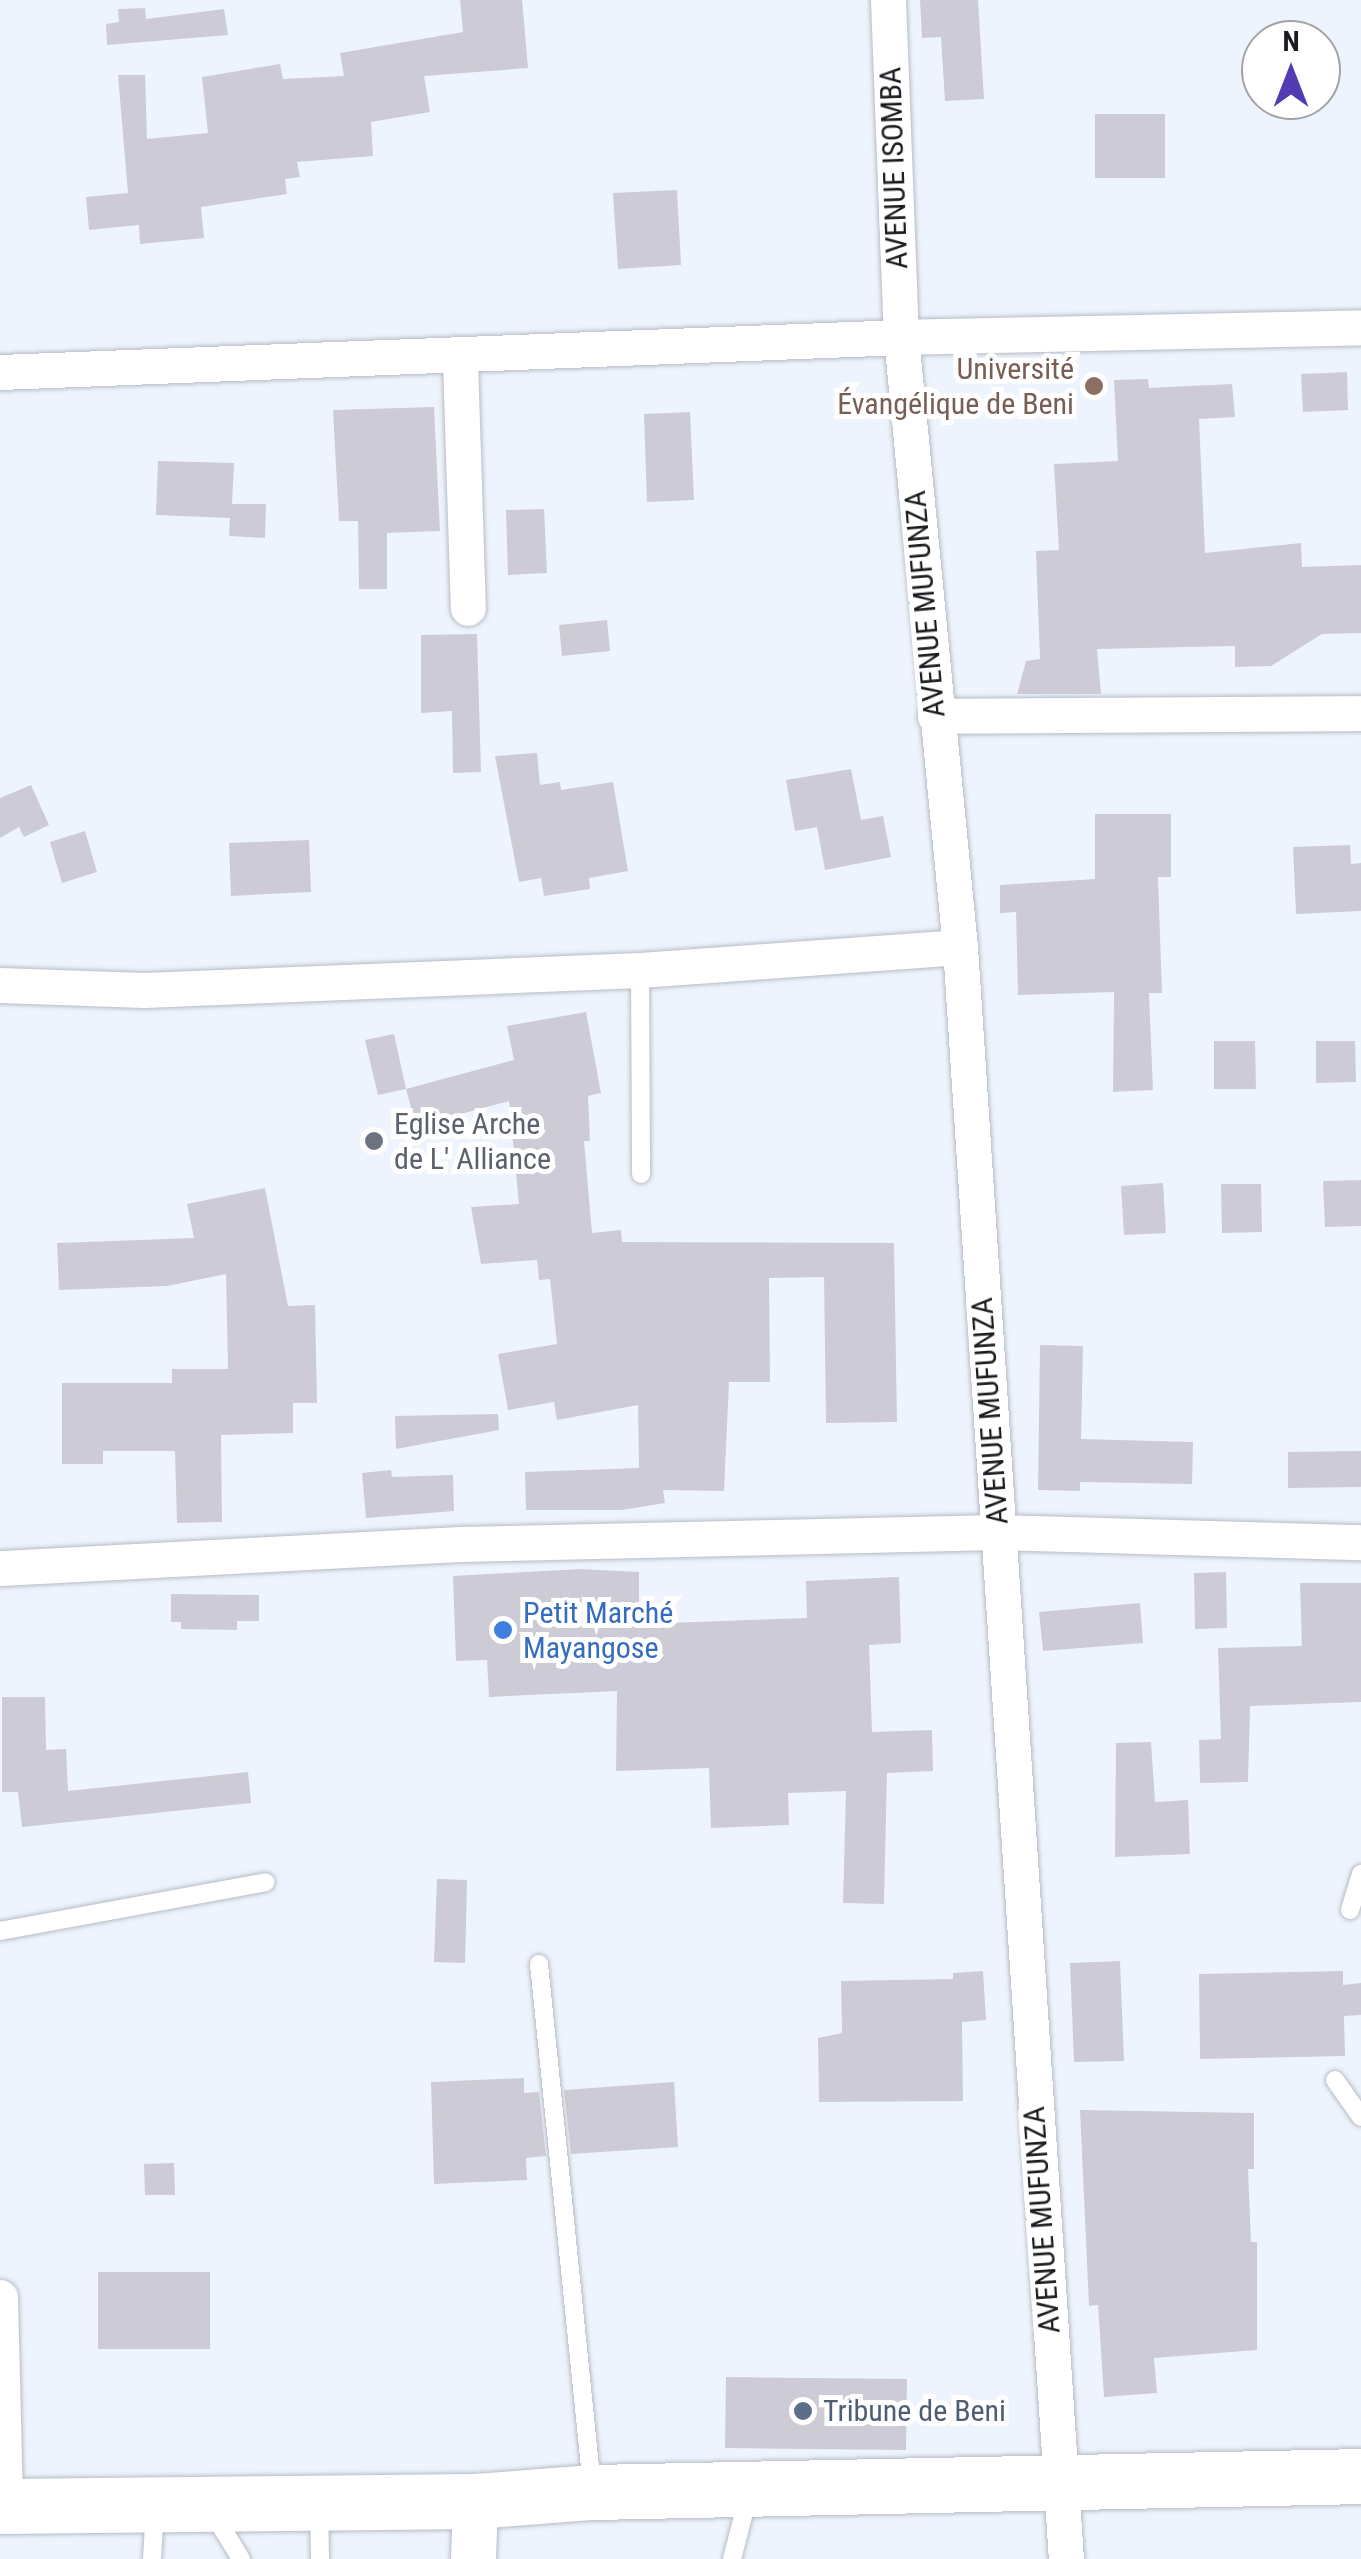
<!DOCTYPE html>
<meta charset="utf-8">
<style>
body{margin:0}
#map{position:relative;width:1361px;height:2559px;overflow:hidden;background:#eef4fd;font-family:"Roboto Condensed",sans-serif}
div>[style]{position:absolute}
.building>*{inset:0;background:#cdccd6}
.roads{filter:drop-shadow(0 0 2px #b6bcc4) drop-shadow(0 0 2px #b6bcc4)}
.service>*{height:18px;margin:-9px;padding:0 9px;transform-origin:9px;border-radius:9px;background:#fff}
.minor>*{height:35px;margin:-17.5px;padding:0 17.5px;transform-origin:17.5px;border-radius:17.5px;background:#fff}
.tertiary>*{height:45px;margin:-22.5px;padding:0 22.5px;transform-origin:22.5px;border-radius:22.5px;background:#fff}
.trunk>*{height:55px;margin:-27.5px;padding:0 27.5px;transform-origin:27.5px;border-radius:27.5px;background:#fff}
.dots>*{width:28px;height:28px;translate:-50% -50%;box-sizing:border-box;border:5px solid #fff;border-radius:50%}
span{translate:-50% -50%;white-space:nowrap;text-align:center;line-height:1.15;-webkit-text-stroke:10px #fff;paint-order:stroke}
.street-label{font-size:30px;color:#1a1c1f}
.education-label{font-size:30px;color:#785e54}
.right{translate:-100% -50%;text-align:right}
.worship-label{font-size:30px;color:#5b616d}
.left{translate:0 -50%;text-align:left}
.shop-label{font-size:30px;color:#366cbe}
.service-label{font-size:30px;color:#4e5e75}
.north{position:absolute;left:1241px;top:20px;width:100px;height:100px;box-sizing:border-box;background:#fff;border:2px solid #a3a4a5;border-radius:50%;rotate:0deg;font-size:28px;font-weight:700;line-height:40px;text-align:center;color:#1a1c1f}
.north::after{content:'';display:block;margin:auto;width:35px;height:45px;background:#533cb3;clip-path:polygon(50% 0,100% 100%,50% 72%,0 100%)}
</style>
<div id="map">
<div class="building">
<div style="clip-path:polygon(460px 0,522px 0,528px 68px,424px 76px,430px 112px,371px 122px,373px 156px,297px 162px,300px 177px,285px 179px,287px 194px,201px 207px,204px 238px,140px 244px,139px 225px,89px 230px,86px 197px,128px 193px,118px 75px,145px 75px,147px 139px,208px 133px,202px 77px,280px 64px,283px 79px,344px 76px,340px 53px,463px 32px)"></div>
<div style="clip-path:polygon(920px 0,978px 0,984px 99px,945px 101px,941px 37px,922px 38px)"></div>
<div style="clip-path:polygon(145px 8px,146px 19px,224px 9px,228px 35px,107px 45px,106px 24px,119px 22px,118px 9px)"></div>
<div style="clip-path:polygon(1095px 114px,1165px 114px,1165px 178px,1095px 178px)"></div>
<div style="clip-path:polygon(677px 190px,681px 265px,618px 269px,613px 193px)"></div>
<div style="clip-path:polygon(1347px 372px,1348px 410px,1303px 412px,1301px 374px)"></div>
<div style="clip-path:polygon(1148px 379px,1149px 388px,1232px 384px,1235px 417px,1199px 419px,1205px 553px,1301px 543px,1302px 567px,1361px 565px,1361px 633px,1322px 634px,1271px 666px,1235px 667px,1235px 646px,1097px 649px,1101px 694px,1017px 694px,1026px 661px,1040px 659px,1036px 551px,1059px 550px,1054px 464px,1118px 461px,1114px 380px)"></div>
<div style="clip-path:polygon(434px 407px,440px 531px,387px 533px,387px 589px,359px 589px,358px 521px,339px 521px,333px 410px)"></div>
<div style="clip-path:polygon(690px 412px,694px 500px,647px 502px,644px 414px)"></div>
<div style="clip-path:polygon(158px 461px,234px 463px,232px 504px,266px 504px,265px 538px,229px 536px,230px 518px,156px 515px)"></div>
<div style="clip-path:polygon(544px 509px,547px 573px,508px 575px,506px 510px)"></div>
<div style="clip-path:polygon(607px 620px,610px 651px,562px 656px,559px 625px)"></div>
<div style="clip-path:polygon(477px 634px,481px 772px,453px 773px,452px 711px,421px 713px,421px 635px)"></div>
<div style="clip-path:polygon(537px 753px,540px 785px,560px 782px,561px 790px,613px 782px,628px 871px,589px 878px,590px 889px,544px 896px,541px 878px,519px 882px,495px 756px)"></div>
<div style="clip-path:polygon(851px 769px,861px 820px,883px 816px,891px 857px,825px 870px,817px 827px,795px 831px,786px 780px)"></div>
<div style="clip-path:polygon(31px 785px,49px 825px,24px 837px,19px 827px,0 838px,0 798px)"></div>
<div style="clip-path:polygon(1095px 814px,1171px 814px,1171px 877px,1158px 877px,1162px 993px,1149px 993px,1153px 1090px,1113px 1092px,1114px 992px,1018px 995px,1016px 912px,1000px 913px,1000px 885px,1095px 879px)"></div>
<div style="clip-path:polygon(85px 831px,97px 872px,62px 883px,50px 842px)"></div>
<div style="clip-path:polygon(309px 840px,311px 892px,231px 896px,229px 843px)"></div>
<div style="clip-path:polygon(1350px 845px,1351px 864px,1361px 863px,1361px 911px,1296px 914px,1293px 847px)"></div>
<div style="clip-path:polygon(586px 1012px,601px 1093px,588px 1096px,590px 1141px,584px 1141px,592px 1233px,621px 1230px,622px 1242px,894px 1243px,897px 1422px,826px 1423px,824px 1277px,769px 1278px,770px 1382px,729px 1382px,724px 1491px,663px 1490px,665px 1503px,622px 1510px,526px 1510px,525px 1472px,639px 1468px,638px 1405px,557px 1420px,554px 1402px,508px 1410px,498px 1354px,557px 1344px,550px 1279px,539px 1280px,537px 1260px,481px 1264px,471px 1207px,519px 1204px,509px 1101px,416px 1126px,406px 1089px,514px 1060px,507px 1026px)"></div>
<div style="clip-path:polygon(394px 1034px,406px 1089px,378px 1095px,365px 1040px)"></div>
<div style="clip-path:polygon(1214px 1041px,1255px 1041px,1256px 1089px,1214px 1089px)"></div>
<div style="clip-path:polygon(1316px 1041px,1355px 1041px,1356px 1082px,1316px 1083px)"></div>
<div style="clip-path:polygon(1361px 1180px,1361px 1226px,1325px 1227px,1323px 1181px)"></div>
<div style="clip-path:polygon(1163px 1183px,1166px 1233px,1124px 1235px,1121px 1186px)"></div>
<div style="clip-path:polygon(1221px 1184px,1261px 1184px,1262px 1232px,1222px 1233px)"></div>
<div style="clip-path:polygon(265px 1188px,288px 1306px,315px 1305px,317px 1403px,293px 1403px,293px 1433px,221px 1435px,222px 1522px,177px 1523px,175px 1451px,103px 1451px,103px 1464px,62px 1464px,62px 1383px,172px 1383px,172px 1369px,228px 1369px,226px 1274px,167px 1286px,59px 1290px,57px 1243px,194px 1238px,187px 1204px)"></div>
<div style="clip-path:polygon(1040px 1345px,1083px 1346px,1081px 1439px,1193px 1442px,1192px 1484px,1080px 1482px,1080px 1491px,1038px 1490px)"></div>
<div style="clip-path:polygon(498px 1414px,499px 1430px,396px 1449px,395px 1416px)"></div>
<div style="clip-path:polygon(1361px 1451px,1361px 1487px,1288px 1488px,1288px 1452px)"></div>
<div style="clip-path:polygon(391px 1470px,392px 1477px,453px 1475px,454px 1511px,366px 1518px,362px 1473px)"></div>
<div style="clip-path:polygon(580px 1569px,639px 1572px,639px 1624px,807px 1618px,806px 1581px,899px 1577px,901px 1643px,869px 1645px,872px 1732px,932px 1730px,933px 1771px,887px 1773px,884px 1904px,843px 1903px,846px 1791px,788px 1793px,789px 1825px,711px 1828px,709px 1768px,616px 1771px,617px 1691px,489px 1697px,487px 1660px,456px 1661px,453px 1576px)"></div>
<div style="clip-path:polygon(1226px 1572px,1227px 1628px,1195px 1629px,1194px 1573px)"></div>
<div style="clip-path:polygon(1300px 1583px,1361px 1583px,1361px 1702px,1250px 1706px,1248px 1782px,1200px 1783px,1199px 1740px,1221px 1739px,1218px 1648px,1302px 1646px)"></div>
<div style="clip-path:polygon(171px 1594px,259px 1595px,259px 1621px,237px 1621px,237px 1630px,181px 1629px,181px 1622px,171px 1622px)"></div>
<div style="clip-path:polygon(1140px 1603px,1143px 1643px,1043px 1651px,1039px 1612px)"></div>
<div style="clip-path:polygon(2px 1697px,45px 1697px,46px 1750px,66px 1749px,68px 1791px,248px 1772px,251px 1803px,22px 1827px,18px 1792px,2px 1792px)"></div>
<div style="clip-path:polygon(1151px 1742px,1155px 1802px,1188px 1800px,1190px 1854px,1115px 1857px,1116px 1743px)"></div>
<div style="clip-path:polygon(437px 1879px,467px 1880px,465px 1963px,434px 1962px)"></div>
<div style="clip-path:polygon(1120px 1961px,1124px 2061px,1074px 2062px,1070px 1963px)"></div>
<div style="clip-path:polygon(983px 1971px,986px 2020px,962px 2022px,963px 2101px,819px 2102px,818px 2038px,842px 2033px,841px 1981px,953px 1979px,953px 1973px)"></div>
<div style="clip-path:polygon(1343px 1971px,1343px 1985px,1361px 1983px,1361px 2015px,1344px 2016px,1345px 2056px,1200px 2059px,1199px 1974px)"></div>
<div style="clip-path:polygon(524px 2078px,524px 2093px,539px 2092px,546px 2156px,526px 2158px,527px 2180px,434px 2184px,431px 2082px)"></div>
<div style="clip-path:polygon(674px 2082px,678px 2147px,571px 2154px,564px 2090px)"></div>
<div style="clip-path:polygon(1080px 2110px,1254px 2113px,1254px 2169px,1248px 2169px,1251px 2242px,1257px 2242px,1257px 2350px,1154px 2358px,1157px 2393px,1104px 2397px,1098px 2305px,1089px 2306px)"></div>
<div style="clip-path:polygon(174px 2163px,175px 2195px,145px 2195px,144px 2164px)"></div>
<div style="clip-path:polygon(98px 2272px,210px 2272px,210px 2349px,98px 2349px)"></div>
<div style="clip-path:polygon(726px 2377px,907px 2379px,906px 2450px,725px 2448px)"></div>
</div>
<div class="roads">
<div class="service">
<div style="left:640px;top:970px;width:204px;rotate:89.7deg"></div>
<div style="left:1350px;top:1910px;width:38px;rotate:-73deg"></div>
<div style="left:0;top:1931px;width:270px;rotate:-10.4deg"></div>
<div style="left:539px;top:1964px;width:526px;rotate:84.21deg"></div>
<div style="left:1335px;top:2080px;width:45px;rotate:54.9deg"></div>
<div style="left:319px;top:2506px;width:53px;rotate:88.9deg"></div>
<div style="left:213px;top:2513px;width:54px;rotate:58.7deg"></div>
<div style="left:152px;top:2559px;width:51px;rotate:-86.6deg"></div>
<div style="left:732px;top:2559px;width:64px;rotate:-75.5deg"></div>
</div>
<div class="minor">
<div style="left:888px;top:0;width:337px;rotate:87.8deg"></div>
<div style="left:901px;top:337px;width:613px;rotate:84.48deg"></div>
<div style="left:960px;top:947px;width:1615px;rotate:86.24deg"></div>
<div style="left:460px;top:359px;width:249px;rotate:88.2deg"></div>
<div style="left:0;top:372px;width:902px;rotate:-2.22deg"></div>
<div style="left:901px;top:337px;width:460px;rotate:-1.2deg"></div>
<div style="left:935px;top:716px;width:426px;rotate:-0.4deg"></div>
<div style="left:0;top:985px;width:144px;rotate:2deg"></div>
<div style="left:144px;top:990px;width:496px;rotate:-2.3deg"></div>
<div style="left:640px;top:970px;width:321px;rotate:-4.1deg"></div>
<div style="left:0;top:1568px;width:462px;rotate:-3deg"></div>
<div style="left:461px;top:1544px;width:536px;rotate:-1.28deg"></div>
<div style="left:997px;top:1532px;width:364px;rotate:1.6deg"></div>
<div style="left:0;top:2297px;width:209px;rotate:88.6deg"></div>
</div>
<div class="tertiary">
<div style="left:473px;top:2559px;width:58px;rotate:-88deg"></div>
</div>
<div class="trunk">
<div style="left:0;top:2506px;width:475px;rotate:-0.6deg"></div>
<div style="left:475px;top:2501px;width:118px;rotate:-4.4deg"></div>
<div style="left:593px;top:2492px;width:768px;rotate:-1.19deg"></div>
</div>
</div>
<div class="dots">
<div style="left:1094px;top:386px;background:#8d6e63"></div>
<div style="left:374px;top:1141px;background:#6b7280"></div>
<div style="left:503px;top:1630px;background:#3f7fe0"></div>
<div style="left:803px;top:2411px;background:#5c6f8a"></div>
</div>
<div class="street-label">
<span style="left:894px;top:168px;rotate:-92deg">AVENUE ISOMBA</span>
<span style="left:925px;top:604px;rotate:-95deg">AVENUE MUFUNZA</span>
<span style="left:990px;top:1411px;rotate:-94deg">AVENUE MUFUNZA</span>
<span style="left:1042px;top:2220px;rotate:-94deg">AVENUE MUFUNZA</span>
</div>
<div class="education-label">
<span class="right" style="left:1074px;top:386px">Université<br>Évangélique de Beni</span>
</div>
<div class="worship-label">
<span class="left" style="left:394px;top:1141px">Eglise Arche<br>de L' Alliance</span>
</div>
<div class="shop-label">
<span class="left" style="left:523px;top:1630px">Petit Marché<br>Mayangose</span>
</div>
<div class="service-label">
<span class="left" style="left:823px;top:2411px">Tribune de Beni</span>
</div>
<div class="north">N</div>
</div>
